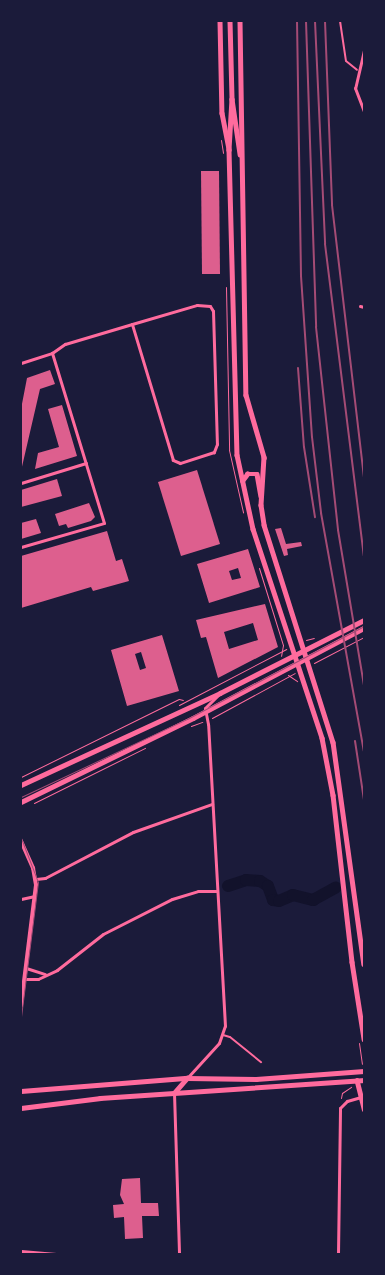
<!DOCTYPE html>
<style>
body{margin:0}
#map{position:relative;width:385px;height:1275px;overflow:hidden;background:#1b1b3a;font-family:"Fira Sans Condensed",sans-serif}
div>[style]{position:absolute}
.river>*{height:12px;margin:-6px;padding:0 6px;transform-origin:6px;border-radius:6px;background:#12122b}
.building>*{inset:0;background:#dd5f8e}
.path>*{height:1px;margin:-0.5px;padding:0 0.5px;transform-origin:0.5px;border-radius:0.5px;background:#ff6b9d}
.service>*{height:2px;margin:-1px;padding:0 1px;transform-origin:1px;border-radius:1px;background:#ff6b9d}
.minor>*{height:3px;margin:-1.5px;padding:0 1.5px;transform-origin:1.5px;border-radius:1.5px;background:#ff6b9d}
.tertiary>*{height:4px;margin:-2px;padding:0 2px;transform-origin:2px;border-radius:2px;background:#ff6b9d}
.secondary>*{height:4.5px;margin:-2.25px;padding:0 2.25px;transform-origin:2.25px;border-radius:2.25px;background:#ff6b9d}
.tram>*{height:1px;margin:-0.5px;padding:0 0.5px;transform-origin:0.5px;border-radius:0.5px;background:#a44b75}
.rail>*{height:2px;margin:-1px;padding:0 1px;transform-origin:1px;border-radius:1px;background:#a44b75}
span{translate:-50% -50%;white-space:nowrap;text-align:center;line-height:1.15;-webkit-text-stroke:5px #1b1b3a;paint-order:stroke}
.frame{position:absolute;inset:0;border:22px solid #1b1b3a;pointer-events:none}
</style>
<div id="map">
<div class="river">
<div style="left:228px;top:886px;width:19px;rotate:-18deg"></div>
<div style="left:246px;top:880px;width:14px;rotate:4deg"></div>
<div style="left:260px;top:881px;width:9px;rotate:32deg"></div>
<div style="left:268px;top:886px;width:15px;rotate:70deg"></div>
<div style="left:273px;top:900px;width:6px;rotate:9deg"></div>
<div style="left:279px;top:901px;width:15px;rotate:-23deg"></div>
<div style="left:293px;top:895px;width:21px;rotate:14deg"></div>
<div style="left:313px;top:900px;width:26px;rotate:-29deg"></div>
</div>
<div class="building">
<div style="clip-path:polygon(201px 171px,219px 171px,220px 274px,202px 274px)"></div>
<div style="clip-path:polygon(50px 370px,55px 384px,40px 389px,21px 471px,21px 409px,27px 378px)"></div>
<div style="clip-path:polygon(62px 405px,77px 456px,35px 469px,38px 453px,59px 447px,48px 409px)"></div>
<div style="clip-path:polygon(197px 470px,220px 544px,181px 556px,158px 482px)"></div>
<div style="clip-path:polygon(57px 479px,62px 496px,21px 507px,21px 490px)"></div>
<div style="clip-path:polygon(89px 503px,95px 517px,91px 521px,68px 528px,66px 524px,59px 526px,55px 514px)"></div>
<div style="clip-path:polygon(36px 519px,41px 533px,21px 539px,21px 523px)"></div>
<div style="clip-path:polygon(281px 528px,286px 544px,301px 542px,302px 546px,287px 549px,288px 555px,284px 556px,275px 529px)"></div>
<div style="clip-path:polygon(107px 531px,116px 561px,122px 559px,129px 581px,93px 591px,91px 587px,21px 608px,21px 556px)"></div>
<div style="clip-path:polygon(evenodd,248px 549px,260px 587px,209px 603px,197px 564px,248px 549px,238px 568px,241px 578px,232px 580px,229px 571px,238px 568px)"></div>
<div style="clip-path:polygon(evenodd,265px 604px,278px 647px,218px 678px,206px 637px,201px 638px,196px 620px,265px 604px,253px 623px,258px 640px,229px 649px,224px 632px,253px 623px)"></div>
<div style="clip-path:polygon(evenodd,162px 635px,179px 691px,127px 706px,111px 650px,162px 635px,141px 652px,146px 668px,140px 670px,135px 654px,141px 652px)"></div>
<div style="clip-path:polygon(140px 1178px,141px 1203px,158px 1203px,159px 1216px,142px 1216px,143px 1238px,125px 1239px,124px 1217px,114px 1218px,113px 1205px,124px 1204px,120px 1195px,122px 1179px)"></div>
</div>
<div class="path">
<div style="left:221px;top:140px;width:13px;rotate:81deg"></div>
<div style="left:226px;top:287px;width:163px;rotate:88.9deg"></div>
<div style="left:229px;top:450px;width:64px;rotate:77.3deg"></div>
<div style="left:259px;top:568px;width:81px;rotate:72.7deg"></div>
<div style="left:283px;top:645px;width:11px;rotate:100deg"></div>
<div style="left:306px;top:640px;width:8px;rotate:-14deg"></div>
<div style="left:314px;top:663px;width:56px;rotate:-27.5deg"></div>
<div style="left:288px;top:675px;width:11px;rotate:34deg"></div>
<div style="left:179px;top:705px;width:121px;rotate:-27.6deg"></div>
<div style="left:212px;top:718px;width:94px;rotate:-28.5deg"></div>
<div style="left:191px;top:726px;width:12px;rotate:-20deg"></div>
<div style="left:21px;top:777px;width:176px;rotate:-26.3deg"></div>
<div style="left:179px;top:699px;width:4px;rotate:14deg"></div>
<div style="left:34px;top:803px;width:124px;rotate:-26.4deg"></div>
<div style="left:359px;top:1043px;width:21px;rotate:82deg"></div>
<div style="left:341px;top:1098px;width:5px;rotate:-79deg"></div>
<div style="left:342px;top:1093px;width:11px;rotate:-34deg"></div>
</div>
<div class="service">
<div style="left:340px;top:21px;width:40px;rotate:81.5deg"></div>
<div style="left:346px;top:61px;width:14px;rotate:39deg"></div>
<div style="left:223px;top:1035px;width:7px;rotate:16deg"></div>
<div style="left:230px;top:1037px;width:40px;rotate:39deg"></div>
</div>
<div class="minor">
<div style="left:364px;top:50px;width:39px;rotate:103deg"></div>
<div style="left:355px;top:88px;width:26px;rotate:69deg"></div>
<div style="left:360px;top:306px;width:4px;rotate:14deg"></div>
<div style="left:21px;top:363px;width:33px;rotate:-18deg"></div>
<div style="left:52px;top:353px;width:16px;rotate:-35deg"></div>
<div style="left:65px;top:344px;width:70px;rotate:-16.6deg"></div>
<div style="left:132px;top:324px;width:68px;rotate:-16.3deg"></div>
<div style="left:197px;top:305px;width:13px;rotate:4deg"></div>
<div style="left:210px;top:306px;width:6px;rotate:59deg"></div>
<div style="left:213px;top:311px;width:133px;rotate:88.3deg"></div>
<div style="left:217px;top:444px;width:9px;rotate:111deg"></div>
<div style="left:214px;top:452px;width:36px;rotate:162deg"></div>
<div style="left:180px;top:463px;width:8px;rotate:-157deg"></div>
<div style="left:173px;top:460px;width:142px;rotate:-106.8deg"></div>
<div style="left:21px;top:483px;width:68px;rotate:-17.1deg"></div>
<div style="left:21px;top:547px;width:86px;rotate:-16.1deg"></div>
<div style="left:104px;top:523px;width:178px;rotate:-107deg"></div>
<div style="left:36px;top:879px;width:9px;rotate:-6deg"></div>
<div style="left:45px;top:878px;width:99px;rotate:-27.6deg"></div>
<div style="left:133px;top:832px;width:84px;rotate:-19.5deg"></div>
<div style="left:21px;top:899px;width:14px;rotate:-12deg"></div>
<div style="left:26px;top:968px;width:20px;rotate:18deg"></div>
<div style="left:25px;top:979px;width:13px"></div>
<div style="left:38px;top:979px;width:21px;rotate:-25deg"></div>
<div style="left:57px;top:970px;width:58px;rotate:-38deg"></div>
<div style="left:103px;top:934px;width:77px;rotate:-26.9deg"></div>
<div style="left:172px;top:899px;width:27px;rotate:-17deg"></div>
<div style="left:198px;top:891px;width:19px"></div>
<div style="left:188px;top:1077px;width:46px;rotate:-47.6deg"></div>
<div style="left:219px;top:1043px;width:18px;rotate:-71deg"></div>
<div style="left:225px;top:1026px;width:302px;rotate:-93.2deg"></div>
<div style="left:208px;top:724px;width:16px;rotate:-101deg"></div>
<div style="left:205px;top:708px;width:20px;rotate:-45deg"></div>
<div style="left:174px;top:1093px;width:161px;rotate:88.2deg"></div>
<div style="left:21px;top:1251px;width:38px;rotate:5deg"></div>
<div style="left:338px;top:1254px;width:146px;rotate:-89.2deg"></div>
<div style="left:340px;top:1108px;width:10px;rotate:-45deg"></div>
<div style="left:347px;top:1101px;width:18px;rotate:-16deg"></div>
</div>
<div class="tertiary">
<div style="left:21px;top:841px;width:30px;rotate:66deg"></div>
<div style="left:33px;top:868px;width:17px;rotate:80deg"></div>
<div style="left:36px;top:885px;width:122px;rotate:97.1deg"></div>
</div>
<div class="secondary">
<div style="left:220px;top:21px;width:92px;rotate:88.8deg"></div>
<div style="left:222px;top:113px;width:37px;rotate:79deg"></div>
<div style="left:230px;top:21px;width:78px;rotate:88.5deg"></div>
<div style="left:232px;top:99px;width:56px;rotate:81.7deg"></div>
<div style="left:240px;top:21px;width:374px;rotate:89.1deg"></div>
<div style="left:246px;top:395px;width:65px;rotate:73.8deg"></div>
<div style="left:264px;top:457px;width:48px;rotate:93.6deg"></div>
<div style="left:261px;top:505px;width:20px;rotate:81deg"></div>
<div style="left:264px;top:525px;width:228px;rotate:72.4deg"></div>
<div style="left:333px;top:742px;width:224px;rotate:82.1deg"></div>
<div style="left:232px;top:99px;width:51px;rotate:93.4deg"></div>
<div style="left:229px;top:150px;width:305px;rotate:88.5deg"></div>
<div style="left:237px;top:455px;width:76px;rotate:77.8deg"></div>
<div style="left:253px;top:529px;width:220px;rotate:71.7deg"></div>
<div style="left:322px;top:738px;width:58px;rotate:79.1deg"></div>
<div style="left:333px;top:795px;width:168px;rotate:83.5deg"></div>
<div style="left:352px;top:962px;width:78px;rotate:81.1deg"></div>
<div style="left:242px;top:481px;width:9px;rotate:-54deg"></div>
<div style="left:247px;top:474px;width:10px"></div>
<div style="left:257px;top:474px;width:22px;rotate:80deg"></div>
<div style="left:21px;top:785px;width:219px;rotate:-24.8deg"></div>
<div style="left:220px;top:693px;width:161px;rotate:-26.9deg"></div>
<div style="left:21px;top:802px;width:191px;rotate:-26deg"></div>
<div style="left:193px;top:718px;width:193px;rotate:-27.8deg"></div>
<div style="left:357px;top:1080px;width:30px;rotate:76deg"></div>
<div style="left:21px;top:1091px;width:167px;rotate:-4.5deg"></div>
<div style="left:187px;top:1078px;width:69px;rotate:0.8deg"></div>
<div style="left:256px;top:1079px;width:108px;rotate:-4.2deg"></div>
<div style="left:174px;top:1093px;width:20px;rotate:-49deg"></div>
<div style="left:21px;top:1108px;width:80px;rotate:-7.2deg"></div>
<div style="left:100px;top:1098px;width:265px;rotate:-3.9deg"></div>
</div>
<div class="tram">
<div style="left:21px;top:797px;width:183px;rotate:-25.2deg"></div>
<div style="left:187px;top:719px;width:200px;rotate:-27.7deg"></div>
<div style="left:21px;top:838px;width:47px;rotate:68.9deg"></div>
<div style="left:38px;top:882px;width:136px;rotate:97.2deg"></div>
</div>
<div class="rail">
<div style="left:297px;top:21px;width:255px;rotate:89.1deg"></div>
<div style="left:301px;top:276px;width:161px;rotate:86.1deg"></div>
<div style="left:312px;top:437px;width:77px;rotate:83.2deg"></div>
<div style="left:321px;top:513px;width:242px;rotate:79.8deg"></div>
<div style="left:306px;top:21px;width:306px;rotate:88.1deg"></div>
<div style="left:316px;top:327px;width:204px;rotate:83.8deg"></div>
<div style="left:338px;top:530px;width:158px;rotate:80.5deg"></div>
<div style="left:315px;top:21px;width:223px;rotate:87.4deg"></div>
<div style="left:325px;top:244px;width:314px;rotate:82.9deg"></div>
<div style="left:325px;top:21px;width:184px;rotate:87.8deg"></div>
<div style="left:332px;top:205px;width:274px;rotate:83.3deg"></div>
<div style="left:298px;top:368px;width:79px;rotate:85.7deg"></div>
<div style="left:304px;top:447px;width:71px;rotate:81.1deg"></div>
<div style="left:355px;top:741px;width:60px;rotate:81.3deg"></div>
</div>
<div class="frame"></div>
</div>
